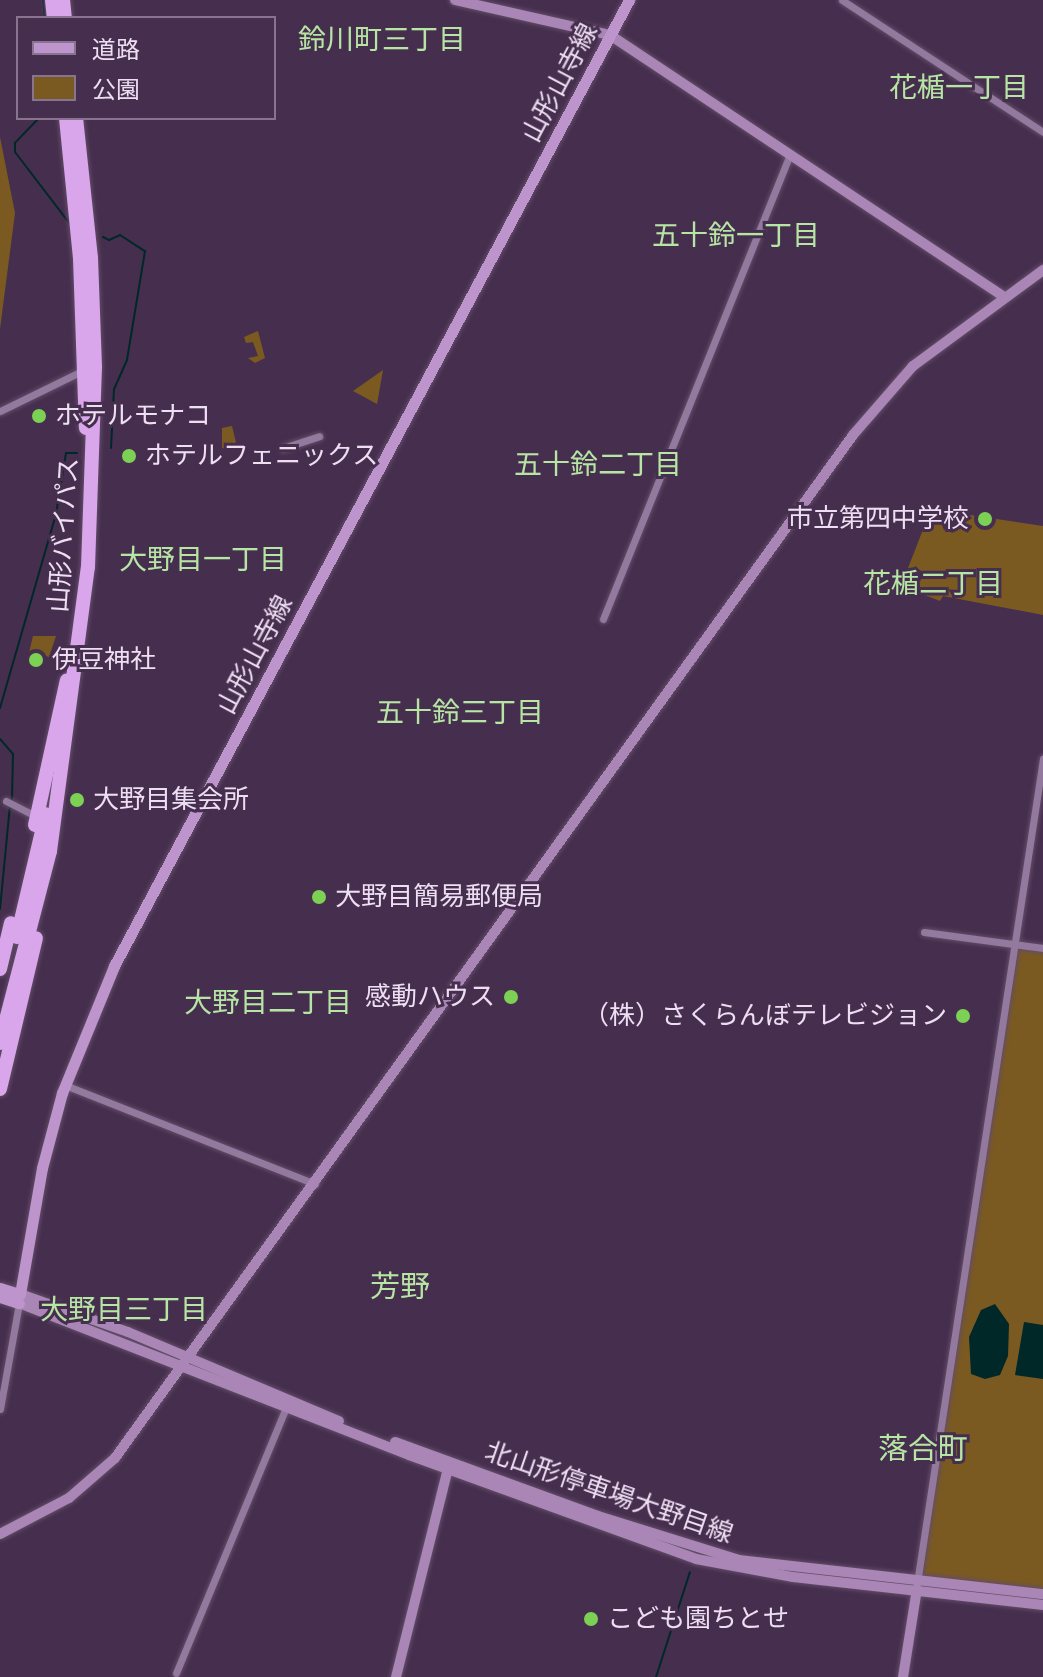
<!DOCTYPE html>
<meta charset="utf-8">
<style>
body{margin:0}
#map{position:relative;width:1043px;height:1677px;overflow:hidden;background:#462e4e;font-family:Poppins,"Noto Sans JP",sans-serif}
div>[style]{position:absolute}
.green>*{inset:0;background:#7b5a22}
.water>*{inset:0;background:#002829}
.stream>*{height:2px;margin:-1px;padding:0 1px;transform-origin:1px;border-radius:1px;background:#002829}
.roads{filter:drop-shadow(0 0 2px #624d68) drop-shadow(0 0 2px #624d68)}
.street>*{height:7px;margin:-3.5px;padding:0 3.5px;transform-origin:3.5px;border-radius:3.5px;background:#94799e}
.secondary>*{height:10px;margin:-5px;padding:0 5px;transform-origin:5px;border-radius:5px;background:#a986b5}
.primary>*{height:11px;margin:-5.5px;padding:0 5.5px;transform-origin:5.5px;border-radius:5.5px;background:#bd94cc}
.highway>*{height:14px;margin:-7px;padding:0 7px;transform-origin:7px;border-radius:7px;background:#d9a6eb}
.dots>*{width:22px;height:22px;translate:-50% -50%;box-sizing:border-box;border:4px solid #462e4e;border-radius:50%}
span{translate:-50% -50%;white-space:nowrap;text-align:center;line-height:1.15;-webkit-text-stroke:6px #462e4e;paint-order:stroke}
.street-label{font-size:26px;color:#eddef2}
.poi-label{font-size:26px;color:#eddef2}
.left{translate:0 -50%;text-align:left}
.right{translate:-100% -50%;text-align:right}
.neighbourhood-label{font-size:28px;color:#b6e5a4}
.quarter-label{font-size:30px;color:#b6e5a4}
.legend{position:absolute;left:16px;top:16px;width:260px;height:104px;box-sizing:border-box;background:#462e4e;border:2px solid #897490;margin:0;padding:10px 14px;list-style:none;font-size:24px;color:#eddef2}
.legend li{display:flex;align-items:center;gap:16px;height:40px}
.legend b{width:40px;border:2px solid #897490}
</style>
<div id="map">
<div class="green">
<div style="clip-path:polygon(0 137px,15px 213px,0 329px)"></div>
<div style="clip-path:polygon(258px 331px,265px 358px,255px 363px,248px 358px,258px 356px,253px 342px,246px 343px,244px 337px)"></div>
<div style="clip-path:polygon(383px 370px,377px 404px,353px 391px)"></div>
<div style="clip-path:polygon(232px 426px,238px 451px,222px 448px,222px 428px)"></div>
<div style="clip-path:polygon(931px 509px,1043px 526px,1043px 615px,943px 596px,940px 601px,901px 586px)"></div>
<div style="clip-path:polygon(33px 636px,56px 636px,49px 657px,35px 653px,27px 661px)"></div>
<div style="clip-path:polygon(1014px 944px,1043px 948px,1043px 1594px,918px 1580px)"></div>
</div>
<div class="water">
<div style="clip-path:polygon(995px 1304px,1009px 1324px,1008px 1356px,1000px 1375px,985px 1379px,971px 1374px,969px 1337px,981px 1310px)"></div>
<div style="clip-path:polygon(1024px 1322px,1043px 1325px,1043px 1379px,1015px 1375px)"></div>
</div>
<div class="stream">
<div style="left:43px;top:0;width:18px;rotate:84deg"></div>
<div style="left:39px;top:118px;width:35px;rotate:134deg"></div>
<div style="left:15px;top:143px;width:9px;rotate:90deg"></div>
<div style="left:15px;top:152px;width:91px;rotate:52.6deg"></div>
<div style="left:103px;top:237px;width:7px;rotate:27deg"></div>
<div style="left:109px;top:240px;width:12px;rotate:-24deg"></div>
<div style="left:120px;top:235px;width:30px;rotate:33deg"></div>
<div style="left:145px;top:251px;width:110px;rotate:99.4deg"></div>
<div style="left:127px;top:360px;width:32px;rotate:114deg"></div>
<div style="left:114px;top:389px;width:59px;rotate:92.9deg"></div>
<div style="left:0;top:708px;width:202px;rotate:-73.9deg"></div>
<div style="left:56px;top:514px;width:62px;rotate:-80.7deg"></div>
<div style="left:66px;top:453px;width:11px"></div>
<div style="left:0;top:739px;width:20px;rotate:49deg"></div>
<div style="left:13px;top:754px;width:45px;rotate:91.3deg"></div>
<div style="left:0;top:909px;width:103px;rotate:-84.5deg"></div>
<div style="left:656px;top:1677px;width:110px;rotate:-72.1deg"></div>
</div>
<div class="roads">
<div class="street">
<div style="left:842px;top:0;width:240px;rotate:33.3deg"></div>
<div style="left:0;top:411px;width:93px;rotate:-26deg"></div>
<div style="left:283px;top:448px;width:38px;rotate:-18deg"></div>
<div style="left:603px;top:619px;width:501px;rotate:-68.09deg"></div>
<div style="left:6px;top:801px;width:35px;rotate:27deg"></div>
<div style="left:924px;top:932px;width:120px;rotate:7.7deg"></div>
<div style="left:65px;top:1085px;width:269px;rotate:21.6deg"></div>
<div style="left:0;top:1409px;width:108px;rotate:-79.8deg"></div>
<div style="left:917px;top:1583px;width:834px;rotate:-81.31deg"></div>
<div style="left:176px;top:1673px;width:287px;rotate:-67.5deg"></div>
</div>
<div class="secondary">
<div style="left:455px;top:0;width:159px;rotate:12.7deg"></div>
<div style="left:610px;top:35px;width:470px;rotate:33.6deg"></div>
<div style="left:20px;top:1294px;width:114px;rotate:19.4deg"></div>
<div style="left:128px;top:1332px;width:229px;rotate:22.9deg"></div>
<div style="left:19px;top:1303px;width:419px;rotate:21.3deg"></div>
<div style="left:409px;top:1455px;width:305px;rotate:19.9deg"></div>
<div style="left:696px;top:1559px;width:99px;rotate:10.5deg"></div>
<div style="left:793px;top:1577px;width:252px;rotate:6.4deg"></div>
<div style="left:395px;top:1442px;width:216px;rotate:20deg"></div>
<div style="left:598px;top:1516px;width:148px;rotate:17.3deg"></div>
<div style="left:739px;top:1560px;width:306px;rotate:6.4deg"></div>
<div style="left:0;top:1534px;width:78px;rotate:-27.6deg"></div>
<div style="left:69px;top:1498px;width:61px;rotate:-41deg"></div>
<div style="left:115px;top:1458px;width:1261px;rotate:-54.19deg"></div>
<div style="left:853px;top:435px;width:91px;rotate:-49deg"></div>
<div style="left:913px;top:366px;width:162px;rotate:-36.4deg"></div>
<div style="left:396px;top:1677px;width:214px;rotate:-76deg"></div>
<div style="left:903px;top:1677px;width:89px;rotate:-81deg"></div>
</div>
<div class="primary">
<div style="left:0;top:1288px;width:21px;rotate:17deg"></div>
<div style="left:20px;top:1294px;width:128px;rotate:-80.1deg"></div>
<div style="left:42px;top:1168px;width:78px;rotate:-75.1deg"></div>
<div style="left:62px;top:1093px;width:137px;rotate:-67.7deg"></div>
<div style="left:114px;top:966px;width:1095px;rotate:-61.94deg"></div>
<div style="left:0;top:1297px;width:20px;rotate:18deg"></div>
</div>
<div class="highway">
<div style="left:52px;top:0;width:18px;rotate:84deg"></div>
<div style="left:63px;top:0;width:18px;rotate:84deg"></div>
<div style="left:66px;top:118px;width:141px;rotate:84.3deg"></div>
<div style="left:80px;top:258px;width:170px;rotate:88deg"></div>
<div style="left:35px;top:825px;width:148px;rotate:-77.6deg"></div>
<div style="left:17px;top:937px;width:126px;rotate:-76.7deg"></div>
<div style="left:0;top:969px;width:47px;rotate:-76.6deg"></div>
<div style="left:0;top:1043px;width:198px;rotate:-75.4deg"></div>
<div style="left:50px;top:851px;width:287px;rotate:-82.4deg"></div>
<div style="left:88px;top:567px;width:200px;rotate:-88deg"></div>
<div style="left:95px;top:367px;width:109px;rotate:-92.1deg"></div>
<div style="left:91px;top:258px;width:141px;rotate:-96.1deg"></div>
<div style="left:0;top:1089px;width:155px;rotate:-76.6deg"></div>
</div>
</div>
<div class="dots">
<div style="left:39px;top:416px;background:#7cd155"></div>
<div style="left:129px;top:456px;background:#7cd155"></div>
<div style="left:985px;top:519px;background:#7cd155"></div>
<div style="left:36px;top:660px;background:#7cd155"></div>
<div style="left:77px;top:800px;background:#7cd155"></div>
<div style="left:319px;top:897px;background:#7cd155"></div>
<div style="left:511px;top:997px;background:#7cd155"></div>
<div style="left:963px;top:1016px;background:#7cd155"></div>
<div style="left:591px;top:1619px;background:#7cd155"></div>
</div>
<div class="street-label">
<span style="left:560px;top:83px;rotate:-62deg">山形山寺線</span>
<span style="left:64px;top:535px;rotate:-86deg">山形バイパス</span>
<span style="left:255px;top:655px;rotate:-62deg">山形山寺線</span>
<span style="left:609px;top:1493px;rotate:19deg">北山形停車場大野目線</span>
</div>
<div class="poi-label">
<span class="left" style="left:55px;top:416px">ホテルモナコ</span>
<span class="left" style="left:145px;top:456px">ホテルフェニックス</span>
<span class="right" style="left:969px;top:519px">市立第四中学校</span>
<span class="left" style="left:52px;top:660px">伊豆神社</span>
<span class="left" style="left:93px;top:800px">大野目集会所</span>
<span class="left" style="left:335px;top:897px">大野目簡易郵便局</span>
<span class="right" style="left:495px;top:997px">感動ハウス</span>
<span class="right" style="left:947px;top:1016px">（株）さくらんぼテレビジョン</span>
<span class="left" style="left:607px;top:1619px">こども園ちとせ</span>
</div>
<div class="neighbourhood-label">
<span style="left:382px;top:40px">鈴川町三丁目</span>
<span style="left:959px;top:88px">花楯一丁目</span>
<span style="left:736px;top:236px">五十鈴一丁目</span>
<span style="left:598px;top:465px">五十鈴二丁目</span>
<span style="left:203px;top:560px">大野目一丁目</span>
<span style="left:933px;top:584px">花楯二丁目</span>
<span style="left:460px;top:713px">五十鈴三丁目</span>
<span style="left:268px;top:1003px">大野目二丁目</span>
<span style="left:124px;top:1310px">大野目三丁目</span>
</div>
<div class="quarter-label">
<span style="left:400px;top:1287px">芳野</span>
<span style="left:923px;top:1449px">落合町</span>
</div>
<ul class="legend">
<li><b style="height:10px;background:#bd94cc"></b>道路</li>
<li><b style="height:22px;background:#7b5a22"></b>公園</li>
</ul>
</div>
